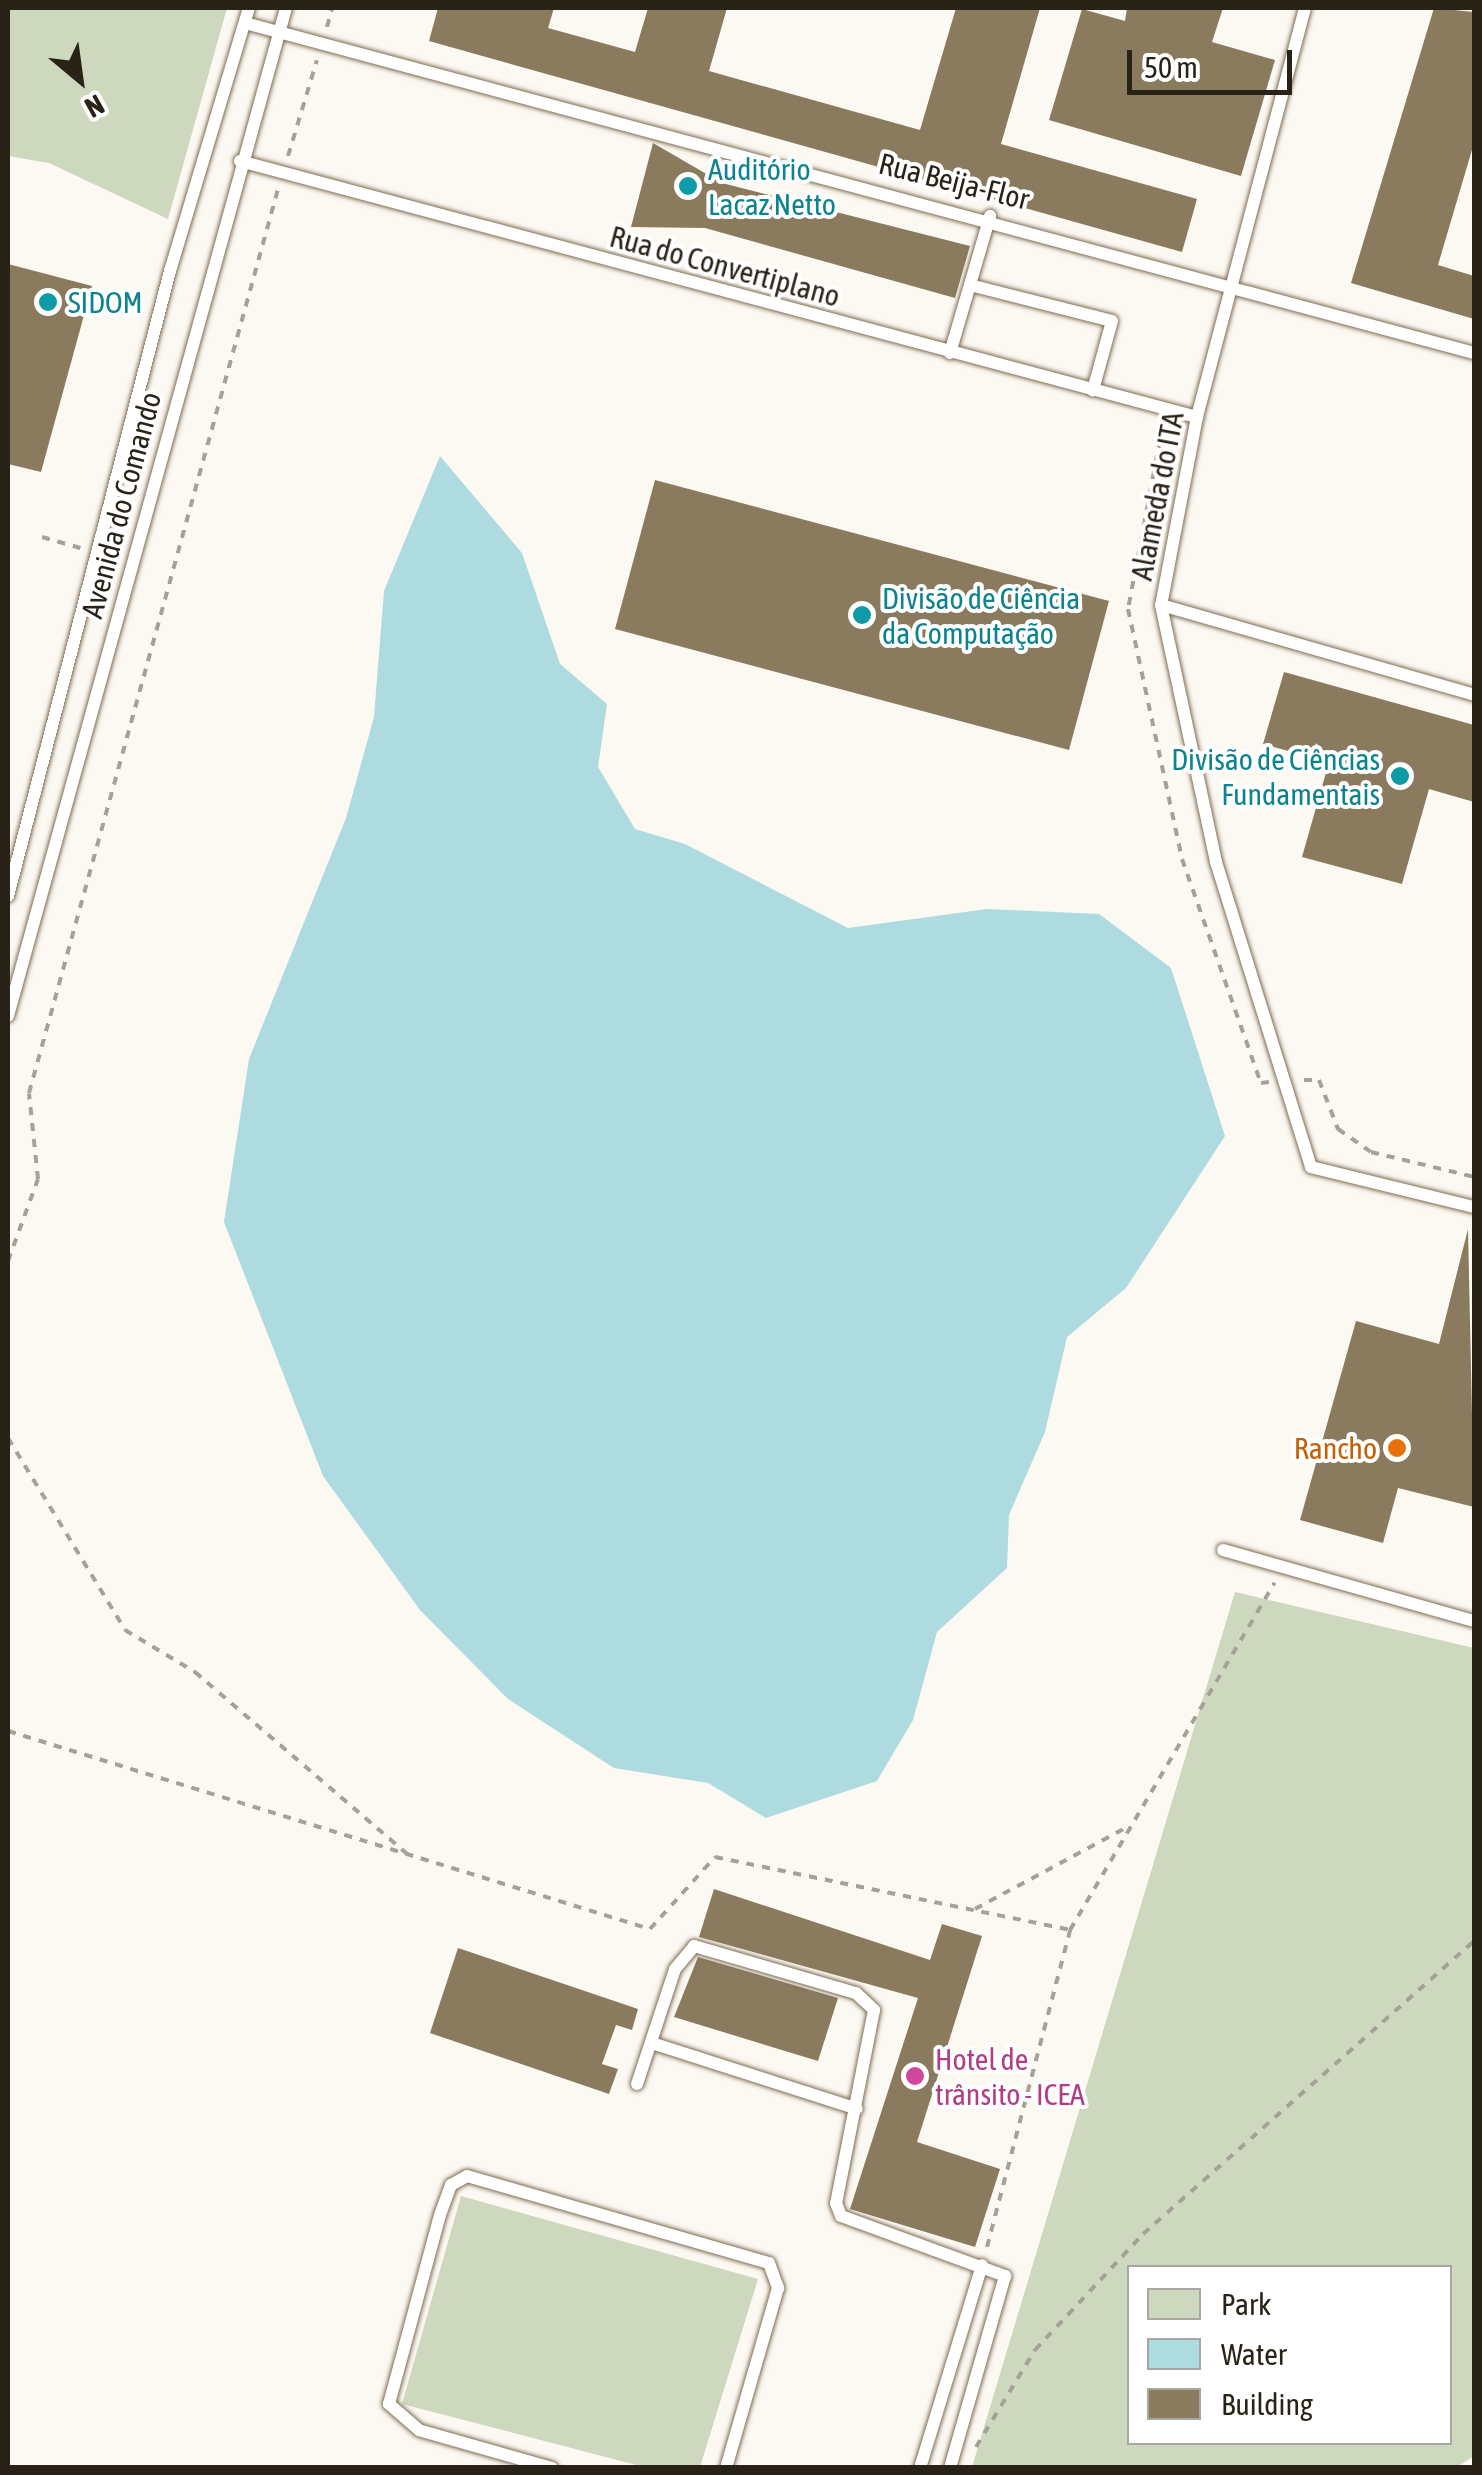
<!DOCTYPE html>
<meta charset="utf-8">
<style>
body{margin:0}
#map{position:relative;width:1482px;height:2475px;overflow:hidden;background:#fcf8f2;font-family:"Asap Condensed",sans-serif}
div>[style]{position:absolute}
.green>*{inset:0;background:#ced8be}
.water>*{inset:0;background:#addbdf}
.building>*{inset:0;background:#8a7a5e}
.path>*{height:4px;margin-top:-2px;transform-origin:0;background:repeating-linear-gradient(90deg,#a6a198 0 8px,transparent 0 16px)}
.roads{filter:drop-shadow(0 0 2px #7c6d51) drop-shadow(0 0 2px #7c6d51)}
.service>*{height:12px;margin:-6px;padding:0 6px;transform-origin:6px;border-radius:6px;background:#fff}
.dots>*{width:28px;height:28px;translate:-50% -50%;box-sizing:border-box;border:5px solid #fff;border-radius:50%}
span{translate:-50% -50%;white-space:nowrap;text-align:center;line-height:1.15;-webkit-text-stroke:8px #fff;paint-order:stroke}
.culture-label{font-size:30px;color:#0d838f}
.left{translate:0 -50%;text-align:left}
.right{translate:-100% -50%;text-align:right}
.street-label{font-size:30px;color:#292217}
.food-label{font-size:30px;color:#c56008}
.hotel-label{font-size:30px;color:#b23c85}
.frame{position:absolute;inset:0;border:10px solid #292217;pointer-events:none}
.legend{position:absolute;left:1127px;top:2265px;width:325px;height:180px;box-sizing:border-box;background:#fff;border:2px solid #a9a7a2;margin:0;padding:12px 18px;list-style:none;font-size:30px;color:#292217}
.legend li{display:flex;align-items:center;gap:20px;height:50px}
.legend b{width:50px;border:2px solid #a9a7a2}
.north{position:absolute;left:30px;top:30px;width:100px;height:100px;-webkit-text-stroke:8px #fff;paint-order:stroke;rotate:151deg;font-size:28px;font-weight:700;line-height:40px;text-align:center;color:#292217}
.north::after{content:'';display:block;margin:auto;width:35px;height:45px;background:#292217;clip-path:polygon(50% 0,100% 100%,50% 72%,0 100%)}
.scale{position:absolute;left:1127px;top:50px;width:165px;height:45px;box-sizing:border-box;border:5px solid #292217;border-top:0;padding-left:12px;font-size:30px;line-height:35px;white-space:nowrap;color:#292217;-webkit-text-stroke:8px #fff;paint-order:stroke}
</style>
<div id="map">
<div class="green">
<div style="clip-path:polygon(8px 8px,227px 8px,168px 219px,49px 163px,8px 156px)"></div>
<div style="clip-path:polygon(evenodd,1235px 1592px,1474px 1648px,1474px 2456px,1455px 2468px,972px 2467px,1235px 1592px,1130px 2268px,1450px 2268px,1450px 2442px,1130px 2442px,1130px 2268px)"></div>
<div style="clip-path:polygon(461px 2196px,758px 2279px,700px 2467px,644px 2467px,402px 2404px)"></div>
</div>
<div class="water">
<div style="clip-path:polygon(440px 456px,522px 553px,560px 664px,607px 704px,598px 767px,635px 829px,685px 844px,848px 928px,987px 909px,1099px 914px,1171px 968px,1225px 1136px,1126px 1288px,1067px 1337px,1045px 1432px,1009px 1515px,1007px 1568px,937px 1632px,913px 1720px,877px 1781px,766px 1818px,708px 1783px,614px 1768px,508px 1699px,420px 1610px,323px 1476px,224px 1222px,249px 1059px,346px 818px,374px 717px,384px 591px)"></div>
</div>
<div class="building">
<div style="clip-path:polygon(438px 8px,554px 8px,548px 28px,635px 52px,648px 8px,727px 8px,709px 71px,920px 130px,956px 8px,1040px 8px,1001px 144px,1197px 199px,1182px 252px,429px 41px)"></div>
<div style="clip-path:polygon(1127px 8px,1223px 8px,1212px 42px,1275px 60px,1241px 176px,1049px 120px,1082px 9px,1125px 21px)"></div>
<div style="clip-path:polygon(1434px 8px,1474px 12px,1474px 143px,1438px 265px,1474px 276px,1474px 319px,1351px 283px)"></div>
<div style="clip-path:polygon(653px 143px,722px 183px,970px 246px,955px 298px,705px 228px,631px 227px)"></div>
<div style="clip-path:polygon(8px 264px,92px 286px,41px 472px,8px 464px)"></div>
<div style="clip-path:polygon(655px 480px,1109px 601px,1069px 750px,615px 629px)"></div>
<div style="clip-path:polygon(1284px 672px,1474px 725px,1474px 802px,1429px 789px,1402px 884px,1302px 857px,1329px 762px,1263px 744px)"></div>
<div style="clip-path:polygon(1468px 1229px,1474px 1507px,1398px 1488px,1383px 1543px,1300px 1520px,1356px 1321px,1439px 1344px)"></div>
<div style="clip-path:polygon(714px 1889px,930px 1960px,942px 1924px,982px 1936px,917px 2142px,1000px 2169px,975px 2247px,850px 2209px,918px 1998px,699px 1937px)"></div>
<div style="clip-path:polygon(458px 1948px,638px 2009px,632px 2030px,616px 2025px,602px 2064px,618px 2069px,609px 2094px,430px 2033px)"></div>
<div style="clip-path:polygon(698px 1957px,838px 1998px,818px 2061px,674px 2017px)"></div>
</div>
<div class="path">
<div style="left:327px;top:27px;width:20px;rotate:-75deg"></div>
<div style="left:288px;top:156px;width:100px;rotate:-73.2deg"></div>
<div style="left:1163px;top:424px;width:188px;rotate:100.7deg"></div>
<div style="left:1128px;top:609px;width:256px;rotate:77.8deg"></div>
<div style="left:1182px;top:859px;width:238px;rotate:70.6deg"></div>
<div style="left:1261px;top:1083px;width:8px;rotate:-7deg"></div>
<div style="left:42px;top:537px;width:40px;rotate:16deg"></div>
<div style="left:1304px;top:1080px;width:15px"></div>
<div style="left:1319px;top:1080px;width:53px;rotate:68.8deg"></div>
<div style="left:1338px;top:1129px;width:40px;rotate:34.9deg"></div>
<div style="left:1371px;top:1152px;width:106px;rotate:13.6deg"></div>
<div style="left:8px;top:1261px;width:87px;rotate:-69.9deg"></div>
<div style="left:38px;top:1179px;width:86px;rotate:-96deg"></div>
<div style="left:29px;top:1093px;width:938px;rotate:-74.6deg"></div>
<div style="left:8px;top:1438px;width:225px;rotate:58.6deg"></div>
<div style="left:125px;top:1630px;width:82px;rotate:31deg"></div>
<div style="left:195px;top:1672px;width:283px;rotate:40.6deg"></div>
<div style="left:8px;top:1731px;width:672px;rotate:17.14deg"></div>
<div style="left:650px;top:1929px;width:97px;rotate:-47.9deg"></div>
<div style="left:715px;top:1857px;width:362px;rotate:11.6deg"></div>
<div style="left:975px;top:1909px;width:175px;rotate:-28.3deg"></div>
<div style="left:987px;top:2247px;width:328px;rotate:-75.3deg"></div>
<div style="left:1070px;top:1930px;width:403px;rotate:-59.5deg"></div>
<div style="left:976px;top:2447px;width:114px;rotate:-58.7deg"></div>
<div style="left:1035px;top:2350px;width:158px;rotate:-47deg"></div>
<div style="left:1143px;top:2234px;width:442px;rotate:-41.5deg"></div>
</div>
<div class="roads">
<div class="service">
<div style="left:1305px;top:8px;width:423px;rotate:104.8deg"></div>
<div style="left:1197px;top:417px;width:191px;rotate:100.8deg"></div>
<div style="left:1161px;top:605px;width:263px;rotate:77.9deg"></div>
<div style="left:1216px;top:862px;width:319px;rotate:72.7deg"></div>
<div style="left:1311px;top:1167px;width:168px;rotate:13.8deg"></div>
<div style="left:245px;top:23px;width:1273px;rotate:15.03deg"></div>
<div style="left:240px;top:161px;width:991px;rotate:14.98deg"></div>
<div style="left:970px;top:285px;width:146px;rotate:14.2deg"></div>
<div style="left:1112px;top:321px;width:72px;rotate:105.4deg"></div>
<div style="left:950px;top:353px;width:143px;rotate:-73.7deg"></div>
<div style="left:1161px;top:605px;width:326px;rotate:16deg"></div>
<div style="left:8px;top:896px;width:646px;rotate:-75.47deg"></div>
<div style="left:170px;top:271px;width:275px;rotate:-73.3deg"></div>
<div style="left:8px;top:1016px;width:1046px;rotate:-74.58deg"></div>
<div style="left:1223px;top:1550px;width:261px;rotate:15.8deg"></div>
<div style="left:652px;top:2043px;width:215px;rotate:17.8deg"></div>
<div style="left:637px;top:2084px;width:121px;rotate:-71.7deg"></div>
<div style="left:675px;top:1969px;width:30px;rotate:-50deg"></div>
<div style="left:694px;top:1946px;width:169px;rotate:16.2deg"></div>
<div style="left:856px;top:1993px;width:25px;rotate:43deg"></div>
<div style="left:874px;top:2010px;width:197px;rotate:101.1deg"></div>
<div style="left:836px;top:2203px;width:14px;rotate:69deg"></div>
<div style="left:841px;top:2216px;width:175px;rotate:20.1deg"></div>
<div style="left:1005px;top:2276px;width:200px;rotate:106deg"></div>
<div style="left:552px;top:2468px;width:138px;rotate:-164.1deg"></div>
<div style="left:419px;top:2430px;width:40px;rotate:-139deg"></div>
<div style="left:389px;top:2404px;width:196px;rotate:-74.9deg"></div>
<div style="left:440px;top:2215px;width:32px;rotate:-70deg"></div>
<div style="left:451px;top:2185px;width:18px;rotate:-29deg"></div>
<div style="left:467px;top:2176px;width:314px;rotate:16.1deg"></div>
<div style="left:769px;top:2263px;width:27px;rotate:70deg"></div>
<div style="left:778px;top:2288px;width:187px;rotate:106.1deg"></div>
<div style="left:920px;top:2468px;width:212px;rotate:-73deg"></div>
</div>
</div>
<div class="dots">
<div style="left:688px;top:186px;background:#0f9aa8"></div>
<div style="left:48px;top:302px;background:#0f9aa8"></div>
<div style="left:862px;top:615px;background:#0f9aa8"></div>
<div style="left:1400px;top:776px;background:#0f9aa8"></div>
<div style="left:1397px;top:1448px;background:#e8710a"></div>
<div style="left:915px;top:2076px;background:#d1479c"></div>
</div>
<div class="culture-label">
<span class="left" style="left:708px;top:186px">Auditório<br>Lacaz Netto</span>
<span class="left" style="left:68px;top:302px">SIDOM</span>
<span class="left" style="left:882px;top:615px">Divisão de Ciência<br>da Computação</span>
<span class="right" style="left:1380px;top:776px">Divisão de Ciências<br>Fundamentais</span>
</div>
<div class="street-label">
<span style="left:954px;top:181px;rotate:14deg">Rua Beija-Flor</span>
<span style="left:725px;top:266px;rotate:15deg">Rua do Convertiplano</span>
<span style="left:1157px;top:496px;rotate:-79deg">Alameda do ITA</span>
<span style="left:121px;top:505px;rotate:-75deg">Avenida do Comando</span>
</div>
<div class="food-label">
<span class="right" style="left:1377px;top:1448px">Rancho</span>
</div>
<div class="hotel-label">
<span class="left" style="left:935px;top:2076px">Hotel de<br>trânsito - ICEA</span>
</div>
<div class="frame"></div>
<ul class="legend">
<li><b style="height:28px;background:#ced8be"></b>Park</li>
<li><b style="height:28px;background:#addbdf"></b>Water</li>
<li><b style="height:28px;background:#8a7a5e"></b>Building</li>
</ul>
<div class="north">N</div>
<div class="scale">50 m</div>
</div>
